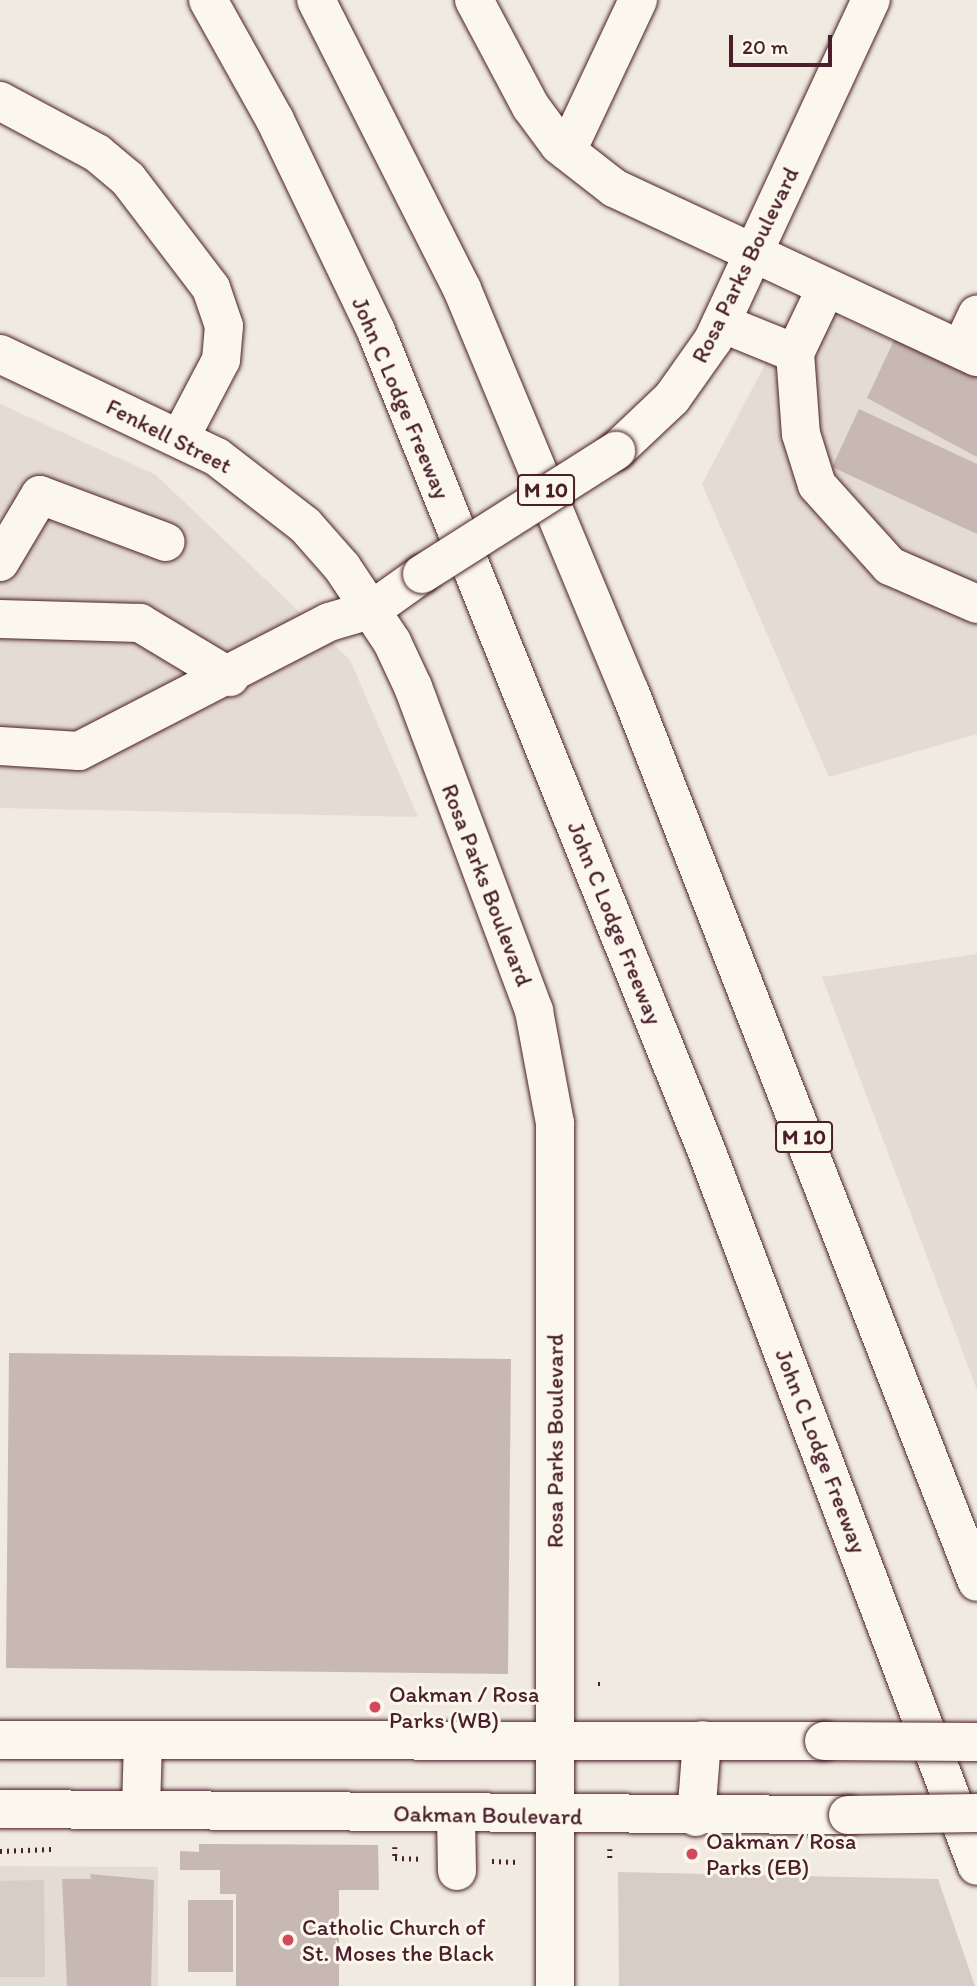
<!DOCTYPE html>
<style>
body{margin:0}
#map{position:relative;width:977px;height:1986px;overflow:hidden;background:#f0eae0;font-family:Itim,sans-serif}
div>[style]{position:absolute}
.built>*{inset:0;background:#e4dbd2}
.green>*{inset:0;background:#d8ccc6}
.building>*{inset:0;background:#c8b8b3}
.path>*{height:4.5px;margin-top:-2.25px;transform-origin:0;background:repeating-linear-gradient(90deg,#4a1f2b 0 2px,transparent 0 7px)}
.roads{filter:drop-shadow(0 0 2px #4a1f2b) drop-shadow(0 0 2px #4a1f2b)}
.minor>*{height:38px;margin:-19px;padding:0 19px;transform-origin:19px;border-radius:19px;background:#fbf7ec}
.highway>*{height:38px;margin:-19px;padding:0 19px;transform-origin:19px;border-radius:19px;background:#fbf7ec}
.bridges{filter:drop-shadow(0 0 2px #4a1f2b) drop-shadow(0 0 2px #4a1f2b)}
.minor-bridge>*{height:38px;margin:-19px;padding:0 19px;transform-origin:19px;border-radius:19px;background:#fbf7ec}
.dots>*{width:19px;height:19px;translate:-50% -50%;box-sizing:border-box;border:4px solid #fbf7ec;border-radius:50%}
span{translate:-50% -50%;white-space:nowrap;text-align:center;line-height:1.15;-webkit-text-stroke:6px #fbf7ec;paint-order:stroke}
.shield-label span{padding:2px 5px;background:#fbf7ec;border:2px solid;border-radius:5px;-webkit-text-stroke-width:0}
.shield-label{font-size:21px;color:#4a1f2b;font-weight:700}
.street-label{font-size:23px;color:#4a1f2b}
.poi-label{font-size:23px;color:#4a1f2b}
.left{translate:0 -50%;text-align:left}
.scale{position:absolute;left:729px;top:35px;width:103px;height:32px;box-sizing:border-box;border:4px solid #4a1f2b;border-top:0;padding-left:9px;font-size:21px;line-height:24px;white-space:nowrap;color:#4a1f2b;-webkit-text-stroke:5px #fbf7ec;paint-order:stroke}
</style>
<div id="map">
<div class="built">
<div style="clip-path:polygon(799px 300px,977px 377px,977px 734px,829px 777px,702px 484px)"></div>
<div style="clip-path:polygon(0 404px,156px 475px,350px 660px,418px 817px,0 808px)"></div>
<div style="clip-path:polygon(977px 954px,977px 1390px,822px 977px)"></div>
<div style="clip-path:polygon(0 1866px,158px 1867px,158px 1986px,0 1986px)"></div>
</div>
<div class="green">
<div style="clip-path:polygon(618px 1872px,938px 1879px,975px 1986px,619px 1986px)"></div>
<div style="clip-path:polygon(44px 1880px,45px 1977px,0 1977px,0 1881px)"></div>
</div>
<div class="building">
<div style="clip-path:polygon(896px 336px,977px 374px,977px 457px,867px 398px)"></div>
<div style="clip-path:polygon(859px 409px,977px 464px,977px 534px,832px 467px)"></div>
<div style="clip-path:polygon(9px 1353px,511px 1359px,508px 1674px,6px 1668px)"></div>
<div style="clip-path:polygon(199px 1844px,378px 1845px,379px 1890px,339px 1890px,339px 1986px,236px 1986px,236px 1894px,220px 1894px,220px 1870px,180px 1870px,180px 1851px,199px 1852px)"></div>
<div style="clip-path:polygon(90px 1874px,154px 1880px,151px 1986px,67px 1986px,62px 1879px,91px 1879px)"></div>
<div style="clip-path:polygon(188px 1900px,233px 1900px,233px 1972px,188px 1972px)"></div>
</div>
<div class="path">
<div style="left:598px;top:1684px;width:6px"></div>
<div style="left:395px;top:1847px;width:11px;rotate:90deg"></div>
<div style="left:395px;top:1858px;width:25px;rotate:2deg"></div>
<div style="left:610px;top:1849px;width:13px;rotate:90deg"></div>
<div style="left:0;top:1851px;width:52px;rotate:-2.2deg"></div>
<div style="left:492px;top:1861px;width:26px;rotate:2deg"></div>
</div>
<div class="roads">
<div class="minor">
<div style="left:474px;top:0;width:121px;rotate:62deg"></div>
<div style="left:531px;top:107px;width:47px;rotate:53.6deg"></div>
<div style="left:559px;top:145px;width:70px;rotate:38deg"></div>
<div style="left:614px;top:188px;width:400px;rotate:25deg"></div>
<div style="left:0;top:101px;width:110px;rotate:28.2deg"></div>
<div style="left:97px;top:153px;width:40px;rotate:40deg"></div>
<div style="left:128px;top:179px;width:137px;rotate:52.7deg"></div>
<div style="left:211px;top:288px;width:40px;rotate:71.1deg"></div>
<div style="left:224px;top:326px;width:34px;rotate:95deg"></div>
<div style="left:221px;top:360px;width:88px;rotate:117.7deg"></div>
<div style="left:567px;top:151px;width:167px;rotate:-64.8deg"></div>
<div style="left:721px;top:323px;width:80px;rotate:22.1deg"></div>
<div style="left:795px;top:353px;width:72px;rotate:-64.5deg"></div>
<div style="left:961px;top:349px;width:38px;rotate:-65deg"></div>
<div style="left:795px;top:353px;width:81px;rotate:85.8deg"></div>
<div style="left:801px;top:434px;width:53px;rotate:72.6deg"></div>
<div style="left:817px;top:485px;width:109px;rotate:48deg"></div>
<div style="left:890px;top:566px;width:95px;rotate:23.6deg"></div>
<div style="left:0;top:354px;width:240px;rotate:25.4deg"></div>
<div style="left:217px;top:457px;width:111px;rotate:37.7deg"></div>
<div style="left:305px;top:525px;width:56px;rotate:48.6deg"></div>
<div style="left:342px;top:567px;width:90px;rotate:56.3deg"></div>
<div style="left:392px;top:642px;width:50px;rotate:65deg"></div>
<div style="left:413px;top:687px;width:346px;rotate:69.5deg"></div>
<div style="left:534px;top:1011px;width:114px;rotate:79.4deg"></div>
<div style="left:555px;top:1123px;width:863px;rotate:90deg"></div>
<div style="left:616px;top:451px;width:77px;rotate:-43.4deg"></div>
<div style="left:672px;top:398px;width:71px;rotate:-54.7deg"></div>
<div style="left:713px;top:340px;width:375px;rotate:-65.1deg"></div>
<div style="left:0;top:562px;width:78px;rotate:-59.2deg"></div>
<div style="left:40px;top:495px;width:134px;rotate:20.5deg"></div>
<div style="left:0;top:619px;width:140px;rotate:1.6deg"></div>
<div style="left:140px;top:623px;width:105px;rotate:31deg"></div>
<div style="left:0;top:746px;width:79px;rotate:3.6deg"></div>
<div style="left:79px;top:751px;width:281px;rotate:-27.3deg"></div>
<div style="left:329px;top:622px;width:46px;rotate:-16.5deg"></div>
<div style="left:373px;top:609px;width:60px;rotate:-35.5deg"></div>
<div style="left:0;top:1740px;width:824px;rotate:0.07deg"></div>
<div style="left:0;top:1809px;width:848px;rotate:0.41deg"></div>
<div style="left:141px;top:1809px;width:68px;rotate:-88.3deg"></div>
<div style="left:456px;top:1815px;width:56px;rotate:89deg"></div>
<div style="left:696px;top:1817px;width:77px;rotate:-85.5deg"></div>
</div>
<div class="highway">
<div style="left:208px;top:0;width:137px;rotate:60.8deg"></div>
<div style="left:275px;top:120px;width:234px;rotate:64.4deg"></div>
<div style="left:376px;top:331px;width:885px;rotate:68.04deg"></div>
<div style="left:707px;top:1152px;width:763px;rotate:69.29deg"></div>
<div style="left:316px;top:0;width:324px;rotate:63.2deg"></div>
<div style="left:462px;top:289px;width:437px;rotate:67.4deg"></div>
<div style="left:630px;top:692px;width:955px;rotate:68.7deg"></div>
</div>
</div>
<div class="bridges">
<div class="minor-bridge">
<div style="left:422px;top:574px;width:230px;rotate:-32.4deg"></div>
<div style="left:824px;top:1741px;width:153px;rotate:0.4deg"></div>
<div style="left:848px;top:1815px;width:129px;rotate:-0.9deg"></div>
</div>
</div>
<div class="dots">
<div style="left:375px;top:1707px;background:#d1495b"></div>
<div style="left:692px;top:1854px;background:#d1495b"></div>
<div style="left:288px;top:1940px;background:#d1495b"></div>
</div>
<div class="shield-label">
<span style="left:546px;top:490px">M 10</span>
<span style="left:804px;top:1137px">M 10</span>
</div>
<div class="street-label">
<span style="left:745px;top:265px;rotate:-64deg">Rosa Parks Boulevard</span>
<span style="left:401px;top:398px;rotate:67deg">John C Lodge Freeway</span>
<span style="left:169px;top:436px;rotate:27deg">Fenkell Street</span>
<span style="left:487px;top:885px;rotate:69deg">Rosa Parks Boulevard</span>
<span style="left:615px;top:923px;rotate:68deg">John C Lodge Freeway</span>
<span style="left:555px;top:1441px;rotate:-90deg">Rosa Parks Boulevard</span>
<span style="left:821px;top:1451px;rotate:69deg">John C Lodge Freeway</span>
<span style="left:488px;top:1815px;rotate:1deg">Oakman Boulevard</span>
</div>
<div class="poi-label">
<span class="left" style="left:389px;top:1707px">Oakman / Rosa<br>Parks (WB)</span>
<span class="left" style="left:706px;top:1854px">Oakman / Rosa<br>Parks (EB)</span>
<span class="left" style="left:302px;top:1940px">Catholic Church of<br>St. Moses the Black</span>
</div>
<div class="scale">20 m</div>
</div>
